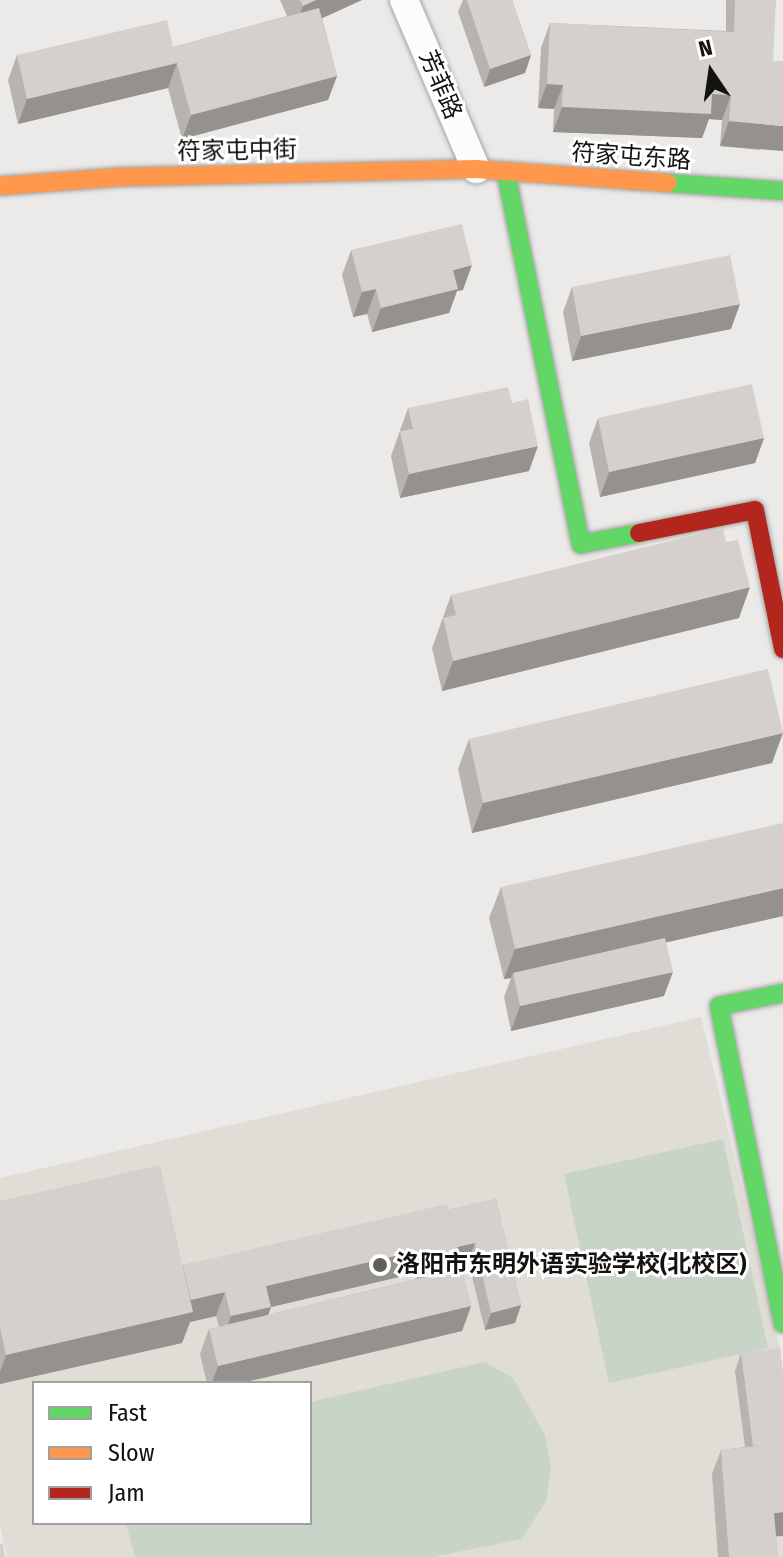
<!DOCTYPE html>
<meta charset="utf-8">
<style>
body{margin:0}
#map{position:relative;width:783px;height:1557px;overflow:hidden;background:#eceae8;font-family:"Fira Sans Condensed","Noto Sans SC",sans-serif}
div>[style]{position:absolute}
.built>*{inset:0;background:#e0ddd6}
.green>*{inset:0;background:#c9d4c8}
.roads{filter:drop-shadow(0 0 2px #a4a4a2) drop-shadow(0 0 2px #a4a4a2)}
.street>*{height:28px;margin:-14px;padding:0 14px;transform-origin:14px;border-radius:14px;background:#fcfcfc}
.fast>*{height:18px;margin:-9px;padding:0 9px;transform-origin:9px;border-radius:9px;background:#63d668}
.slow>*{height:18px;margin:-9px;padding:0 9px;transform-origin:9px;border-radius:9px;background:#ff974d}
.jam>*{height:18px;margin:-9px;padding:0 9px;transform-origin:9px;border-radius:9px;background:#b3261e}
.wall>*{inset:0;background:#b7b3af}
.shaded-wall>*{inset:0;background:#95928e}
.building>*{inset:0;background:#d5d0cb}
.dots>*{width:22px;height:22px;translate:-50% -50%;box-sizing:border-box;border:4px solid #fff;border-radius:50%}
span{translate:-50% -50%;white-space:nowrap;text-align:center;line-height:1.15;-webkit-text-stroke:6px #fff;paint-order:stroke}
.street-label{font-size:24px;color:#121210}
.poi-label{font-size:24px;color:#121210;font-weight:700}
.left{translate:0 -50%;text-align:left}
.legend{position:absolute;left:32px;top:1381px;width:280px;height:144px;box-sizing:border-box;background:#fff;border:2px solid #a0a09f;margin:0;padding:10px 14px;list-style:none;font-size:24px;color:#121210}
.legend li{display:flex;align-items:center;gap:16px;height:40px}
.legend b{width:40px;border:2px solid #a0a09f}
.north{position:absolute;left:671px;top:32px;width:80px;height:80px;-webkit-text-stroke:6px #fff;paint-order:stroke;rotate:347deg;font-size:22px;font-weight:700;line-height:32px;text-align:center;color:#121210}
.north::after{content:'';display:block;margin:auto;width:28px;height:36px;background:#121210;clip-path:polygon(50% 0,100% 100%,50% 72%,0 100%)}
</style>
<div id="map">
<div class="built">
<div style="clip-path:polygon(evenodd,701px 1017px,781px 1352px,783px 1557px,7px 1557px,0 1524px,0 1178px,701px 1017px,34px 1383px,310px 1383px,310px 1523px,34px 1523px,34px 1383px)"></div>
</div>
<div class="green">
<div style="clip-path:polygon(723px 1139px,768px 1348px,609px 1383px,564px 1174px)"></div>
<div style="clip-path:polygon(485px 1362px,513px 1378px,545px 1435px,551px 1467px,546px 1501px,522px 1539px,433px 1557px,135px 1557px,126px 1523px,310px 1523px,310px 1402px)"></div>
</div>
<div class="roads">
<div class="street">
<div style="left:404px;top:0;width:184px;rotate:66.9deg"></div>
</div>
<div class="fast">
<div style="left:506px;top:173px;width:379px;rotate:78.6deg"></div>
<div style="left:581px;top:544px;width:59px;rotate:-10.7deg"></div>
<div style="left:667px;top:183px;width:116px;rotate:3.9deg"></div>
<div style="left:783px;top:993px;width:65px;rotate:168.5deg"></div>
<div style="left:719px;top:1006px;width:324px;rotate:78.6deg"></div>
</div>
<div class="slow">
<div style="left:0;top:186px;width:121px;rotate:-4.3deg"></div>
<div style="left:121px;top:177px;width:355px;rotate:-1.3deg"></div>
<div style="left:476px;top:169px;width:192px;rotate:4.2deg"></div>
</div>
<div class="jam">
<div style="left:639px;top:533px;width:118px;rotate:-11.2deg"></div>
<div style="left:755px;top:510px;width:142px;rotate:78.6deg"></div>
</div>
</div>
<div class="wall">
<div style="clip-path:polygon(280px 0,362px 0,322px 18px,337px 76px,328px 100px,182px 139px,168px 88px,18px 124px,8px 80px,17px 55px,173px 47px,287px 16px)"></div>
<div style="clip-path:polygon(463px 0,512px 0,531px 55px,525px 73px,484px 87px,458px 12px)"></div>
<div style="clip-path:polygon(726px 0,776px 0,760px 150px,720px 146px,722px 120px,709px 119px,702px 138px,553px 132px,554px 109px,538px 108px,541px 48px,550px 23px,726px 31px)"></div>
<div style="clip-path:polygon(351px 250px,463px 290px,457px 291px,449px 313px,372px 332px,367px 314px,353px 317px,342px 275px)"></div>
<div style="clip-path:polygon(572px 287px,731px 329px,572px 361px,563px 312px)"></div>
<div style="clip-path:polygon(512px 403px,529px 471px,400px 498px,391px 456px,408px 408px)"></div>
<div style="clip-path:polygon(598px 418px,764px 438px,755px 463px,600px 497px,589px 443px)"></div>
<div style="clip-path:polygon(451px 595px,739px 618px,442px 691px,432px 648px)"></div>
<div style="clip-path:polygon(469px 739px,772px 763px,472px 833px,458px 769px)"></div>
<div style="clip-path:polygon(501px 887px,783px 916px,666px 942px,664px 996px,511px 1031px,504px 997px,511px 978px,504px 979px,489px 918px)"></div>
<div style="clip-path:polygon(evenodd,496px 1199px,521px 1305px,515px 1323px,485px 1330px,468px 1260px,460px 1262px,471px 1306px,462px 1331px,241px 1383px,207px 1383px,200px 1354px,209px 1329px,219px 1327px,216px 1316px,190px 1322px,182px 1343px,0 1384px,0 1201px,183px 1265px,448px 1210px,496px 1199px,416px 1273px,417px 1279px,268px 1315px,271px 1307px,416px 1273px)"></div>
<div style="clip-path:polygon(741px 1353px,776px 1537px,778px 1557px,718px 1557px,712px 1474px,721px 1450px,745px 1447px,735px 1371px)"></div>
</div>
<div class="shaded-wall">
<div style="clip-path:polygon(316px 0,362px 0,294px 31px,303px 6px)"></div>
<div style="clip-path:polygon(531px 55px,525px 73px,484px 87px,490px 69px)"></div>
<div style="clip-path:polygon(177px 63px,168px 88px,18px 124px,27px 99px)"></div>
<div style="clip-path:polygon(337px 76px,328px 100px,182px 139px,191px 115px)"></div>
<div style="clip-path:polygon(547px 84px,563px 85px,554px 109px,538px 108px)"></div>
<div style="clip-path:polygon(712px 94px,731px 95px,722px 120px,709px 119px,702px 138px,553px 132px,562px 107px)"></div>
<div style="clip-path:polygon(729px 121px,783px 126px,783px 151px,720px 146px)"></div>
<div style="clip-path:polygon(472px 265px,463px 290px,457px 291px,449px 313px,372px 332px,381px 308px,453px 270px)"></div>
<div style="clip-path:polygon(376px 289px,367px 314px,353px 317px,362px 292px)"></div>
<div style="clip-path:polygon(740px 304px,731px 329px,572px 361px,581px 336px)"></div>
<div style="clip-path:polygon(764px 438px,755px 463px,600px 497px,609px 472px)"></div>
<div style="clip-path:polygon(538px 446px,529px 471px,400px 498px,409px 474px)"></div>
<div style="clip-path:polygon(750px 587px,739px 618px,442px 691px,453px 661px)"></div>
<div style="clip-path:polygon(783px 733px,772px 763px,472px 833px,483px 803px)"></div>
<div style="clip-path:polygon(783px 888px,783px 916px,514px 977px,513px 973px,511px 978px,504px 979px,515px 949px)"></div>
<div style="clip-path:polygon(673px 972px,664px 996px,511px 1031px,520px 1006px)"></div>
<div style="clip-path:polygon(475px 1243px,468px 1260px,446px 1265px,453px 1248px)"></div>
<div style="clip-path:polygon(425px 1249px,416px 1273px,271px 1307px,262px 1332px,222px 1341px,231px 1316px,266px 1286px)"></div>
<div style="clip-path:polygon(225px 1292px,216px 1316px,190px 1322px,182px 1343px,0 1384px,0 1372px,6px 1355px,187px 1300px)"></div>
<div style="clip-path:polygon(521px 1305px,515px 1323px,485px 1330px,491px 1313px)"></div>
<div style="clip-path:polygon(471px 1306px,462px 1331px,241px 1383px,212px 1383px,218px 1366px)"></div>
<div style="clip-path:polygon(783px 1512px,783px 1536px,765px 1537px,774px 1513px)"></div>
</div>
<div class="building">
<div style="clip-path:polygon(300px 0,316px 0,303px 6px)"></div>
<div style="clip-path:polygon(467px 0,512px 0,531px 55px,490px 69px)"></div>
<div style="clip-path:polygon(735px 0,776px 0,773px 61px,783px 61px,783px 126px,729px 121px,731px 95px,712px 94px,711px 114px,562px 107px,563px 85px,547px 84px,550px 23px,734px 32px)"></div>
<div style="clip-path:polygon(319px 8px,337px 76px,191px 115px,177px 63px,27px 99px,17px 55px,167px 20px,173px 47px)"></div>
<div style="clip-path:polygon(462px 224px,472px 265px,453px 270px,458px 289px,381px 308px,376px 289px,362px 292px,351px 250px)"></div>
<div style="clip-path:polygon(730px 255px,740px 304px,581px 336px,572px 287px)"></div>
<div style="clip-path:polygon(752px 384px,764px 438px,609px 472px,598px 418px)"></div>
<div style="clip-path:polygon(508px 387px,512px 403px,528px 399px,538px 446px,409px 474px,400px 431px,413px 429px,408px 408px)"></div>
<div style="clip-path:polygon(723px 528px,726px 542px,738px 540px,750px 587px,453px 661px,443px 618px,456px 615px,451px 595px)"></div>
<div style="clip-path:polygon(768px 669px,783px 733px,483px 803px,469px 739px)"></div>
<div style="clip-path:polygon(783px 823px,783px 888px,515px 949px,501px 887px)"></div>
<div style="clip-path:polygon(665px 938px,673px 972px,520px 1006px,513px 973px)"></div>
<div style="clip-path:polygon(160px 1165px,193px 1312px,6px 1355px,0 1328px,0 1201px)"></div>
<div style="clip-path:polygon(496px 1199px,521px 1305px,491px 1313px,475px 1243px,457px 1247px,448px 1210px)"></div>
<div style="clip-path:polygon(447px 1204px,471px 1306px,218px 1366px,209px 1329px,431px 1276px,425px 1249px,266px 1286px,271px 1307px,231px 1316px,225px 1292px,191px 1300px,183px 1265px)"></div>
<div style="clip-path:polygon(780px 1348px,783px 1372px,783px 1443px,753px 1446px,741px 1353px)"></div>
<div style="clip-path:polygon(783px 1443px,783px 1512px,774px 1513px,778px 1557px,729px 1557px,721px 1450px)"></div>
<div style="clip-path:polygon(3px 1543px,5px 1557px,0 1557px,0 1544px)"></div>
</div>
<div class="dots">
<div style="left:380px;top:1265px;background:#5e5e5c"></div>
</div>
<div class="street-label">
<span style="left:440px;top:85px;rotate:67deg">芳菲路</span>
<span style="left:237px;top:151px;rotate:-1deg">符家屯中街</span>
<span style="left:631px;top:157px;rotate:4deg">符家屯东路</span>
</div>
<div class="poi-label">
<span class="left" style="left:396px;top:1265px">洛阳市东明外语实验学校(北校区)</span>
</div>
<ul class="legend">
<li><b style="height:10px;background:#63d668"></b>Fast</li>
<li><b style="height:10px;background:#ff974d"></b>Slow</li>
<li><b style="height:10px;background:#b3261e"></b>Jam</li>
</ul>
<div class="north">N</div>
</div>
